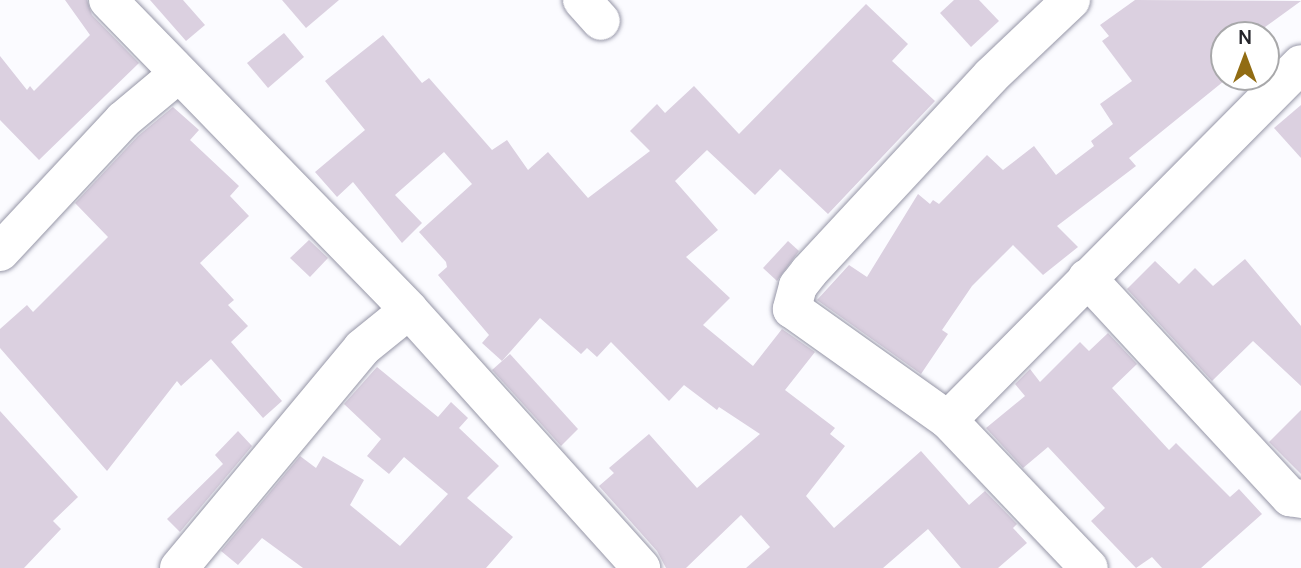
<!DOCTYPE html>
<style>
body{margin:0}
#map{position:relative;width:1301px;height:568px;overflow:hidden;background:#fbfbff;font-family:Manrope,sans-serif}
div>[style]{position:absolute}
.building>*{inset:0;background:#dbd0e0}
.roads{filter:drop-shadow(0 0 2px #9696a7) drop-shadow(0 0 2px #9696a7)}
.minor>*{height:38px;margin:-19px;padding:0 19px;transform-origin:19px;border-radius:19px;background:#fff}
span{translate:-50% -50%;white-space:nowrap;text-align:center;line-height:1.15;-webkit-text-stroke:7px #fff;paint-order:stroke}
.north{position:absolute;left:1210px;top:21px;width:70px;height:70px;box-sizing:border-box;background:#fff;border:2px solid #a8a8aa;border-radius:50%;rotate:0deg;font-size:19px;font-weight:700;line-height:28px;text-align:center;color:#25252b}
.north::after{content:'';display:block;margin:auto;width:24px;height:32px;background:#916c13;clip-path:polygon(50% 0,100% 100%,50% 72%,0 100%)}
</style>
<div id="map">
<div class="building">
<div style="clip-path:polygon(65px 0,87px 0,92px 15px,139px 63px,39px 160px,0 120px,0 56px,27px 90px,30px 86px,34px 91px,90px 35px)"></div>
<div style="clip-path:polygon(150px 0,183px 0,205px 25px,186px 41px)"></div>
<div style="clip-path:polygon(282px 0,339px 0,306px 28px)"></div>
<div style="clip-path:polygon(954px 0,979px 0,999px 21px,971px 47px,940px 13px)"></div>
<div style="clip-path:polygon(1135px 0,1301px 1px,1254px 35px,1224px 35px,1224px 81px,1129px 158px,1136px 166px,1057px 226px,1078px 247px,1043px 275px,1013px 245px,972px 286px,942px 330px,948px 334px,921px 374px,817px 300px,849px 265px,867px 277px,918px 194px,930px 204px,933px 200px,939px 204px,987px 155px,1003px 170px,1034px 146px,1056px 175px,1094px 146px,1091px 141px,1113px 124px,1100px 104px,1132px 81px,1102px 41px,1109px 36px,1100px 25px)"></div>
<div style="clip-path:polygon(866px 4px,908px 44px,892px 61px,935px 101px,828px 214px,780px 169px,755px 195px,707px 150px,675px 181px,718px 230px,686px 257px,730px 298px,703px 325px,753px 366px,782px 329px,815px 352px,785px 390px,835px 428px,830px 434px,845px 446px,806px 496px,834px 528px,921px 451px,969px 505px,985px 491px,1017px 524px,1013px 528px,1027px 543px,998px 568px,961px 568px,928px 529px,883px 568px,746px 568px,770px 547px,741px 515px,686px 568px,666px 568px,657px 551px,599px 486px,614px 473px,609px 468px,649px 434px,697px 488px,760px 434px,719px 407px,717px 410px,684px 385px,669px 401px,611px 342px,597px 357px,587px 348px,581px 354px,540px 318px,502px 361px,482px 343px,489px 335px,438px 275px,447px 267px,446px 262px,419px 232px,472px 184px,444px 152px,395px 195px,422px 223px,402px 243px,353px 182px,337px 197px,315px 172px,365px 130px,325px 81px,383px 35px,422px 83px,429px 78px,492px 150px,507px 140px,528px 170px,548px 152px,588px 198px,650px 151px,630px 131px,657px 104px,665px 113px,694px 86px,739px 134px)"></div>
<div style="clip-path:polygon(284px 33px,304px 57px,268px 88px,247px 63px)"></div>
<div style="clip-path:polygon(1301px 105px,1301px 158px,1274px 128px)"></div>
<div style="clip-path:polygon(173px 107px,199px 130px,190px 140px,239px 186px,230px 196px,249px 216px,200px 263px,234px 300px,228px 305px,248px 326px,231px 342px,282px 401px,263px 418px,211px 359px,181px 386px,177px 381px,107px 471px,0 348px,0 329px,27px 305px,33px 312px,108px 237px,75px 203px,138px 136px)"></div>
<div style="clip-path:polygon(309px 240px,328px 258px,310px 277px,290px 258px)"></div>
<div style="clip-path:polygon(788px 241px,799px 251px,777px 281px,763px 268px)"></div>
<div style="clip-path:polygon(1245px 259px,1301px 326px,1301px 386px,1253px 341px,1212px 381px,1127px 289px,1155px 261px,1179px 284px,1195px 268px,1213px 286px)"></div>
<div style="clip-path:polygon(1108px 333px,1137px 364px,1112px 388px,1169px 450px,1176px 443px,1230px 497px,1239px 489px,1262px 514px,1201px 568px,1162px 568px,1152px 557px,1136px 568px,1091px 521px,1105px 508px,1048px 447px,1023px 468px,986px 428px,1025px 396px,1015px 384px,1030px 369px,1040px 382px,1080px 342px,1089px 351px)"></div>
<div style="clip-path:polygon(510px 354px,578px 429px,561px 446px,492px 370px)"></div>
<div style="clip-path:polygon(377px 367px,438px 417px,451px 402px,468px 418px,459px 428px,499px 466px,467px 498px,513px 537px,486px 568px,303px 568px,262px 538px,238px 565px,221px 551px,300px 456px,316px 468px,323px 456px,364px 480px,350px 505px,400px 546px,448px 494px,404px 457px,389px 474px,367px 456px,381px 439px,344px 404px)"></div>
<div style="clip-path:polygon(1301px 410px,1301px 474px,1269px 442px)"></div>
<div style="clip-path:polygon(0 411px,78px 497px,53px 521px,61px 529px,24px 568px,0 568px)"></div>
<div style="clip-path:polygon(238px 431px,252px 446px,180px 532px,167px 519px,223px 464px,215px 455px)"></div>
</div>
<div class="roads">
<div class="minor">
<div style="left:108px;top:0;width:432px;rotate:45.8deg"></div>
<div style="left:409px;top:310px;width:347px;rotate:48deg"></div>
<div style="left:582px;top:0;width:28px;rotate:48deg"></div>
<div style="left:1071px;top:0;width:110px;rotate:136.5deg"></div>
<div style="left:991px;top:76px;width:267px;rotate:132.9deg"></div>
<div style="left:809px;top:272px;width:18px;rotate:128deg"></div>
<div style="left:798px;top:286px;width:24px;rotate:105deg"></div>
<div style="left:792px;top:309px;width:191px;rotate:35.4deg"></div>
<div style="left:948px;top:420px;width:204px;rotate:46.4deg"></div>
<div style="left:0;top:252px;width:180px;rotate:-47deg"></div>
<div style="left:123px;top:120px;width:70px;rotate:-39.8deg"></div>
<div style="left:1087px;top:278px;width:299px;rotate:47.2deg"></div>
<div style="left:1290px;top:497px;width:11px;rotate:10deg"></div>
<div style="left:948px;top:420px;width:501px;rotate:-45.24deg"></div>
<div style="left:179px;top:568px;width:286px;rotate:-50.2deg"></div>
<div style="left:362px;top:348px;width:60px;rotate:-39deg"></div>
</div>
</div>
<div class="north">N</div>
</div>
